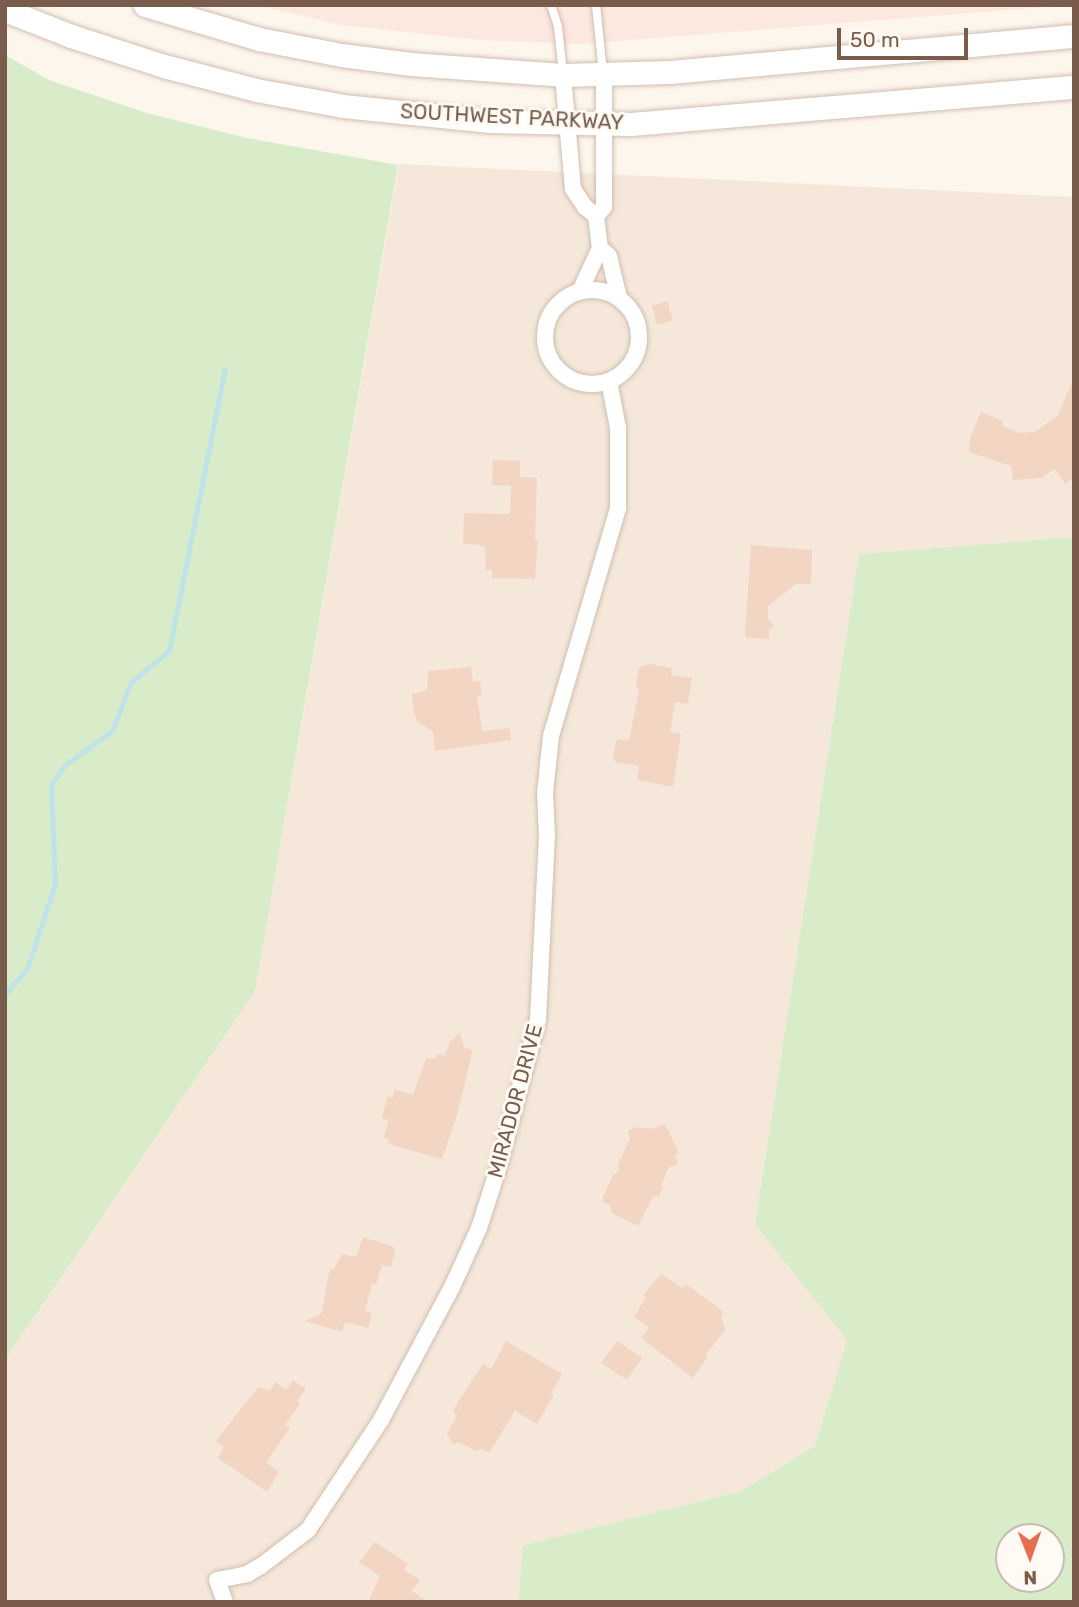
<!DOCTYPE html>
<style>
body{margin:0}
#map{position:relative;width:1079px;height:1607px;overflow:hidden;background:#fdf6ec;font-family:Rubik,sans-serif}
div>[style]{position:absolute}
.residential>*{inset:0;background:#f5e8da}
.commercial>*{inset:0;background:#fde8e0}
.green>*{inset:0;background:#d8ecc9}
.stream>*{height:5px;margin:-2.5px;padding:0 2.5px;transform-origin:2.5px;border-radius:2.5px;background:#bfe3e8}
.building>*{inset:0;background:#f3d5c3}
.roads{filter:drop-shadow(0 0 2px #d1beb0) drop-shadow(0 0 2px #d1beb0)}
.service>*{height:8px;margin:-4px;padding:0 4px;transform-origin:4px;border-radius:4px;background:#fff}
.minor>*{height:16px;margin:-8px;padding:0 8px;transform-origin:8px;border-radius:8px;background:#fff}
.minor>.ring{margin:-8px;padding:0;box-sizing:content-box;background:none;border:16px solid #fff;border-radius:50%}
.secondary>*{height:23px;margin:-11.5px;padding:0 11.5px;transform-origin:11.5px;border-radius:11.5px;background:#fff}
span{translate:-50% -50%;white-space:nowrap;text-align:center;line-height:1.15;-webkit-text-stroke:6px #fffaf3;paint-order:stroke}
.street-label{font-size:21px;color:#7a5c4d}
.frame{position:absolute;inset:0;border:7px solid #7a5c4d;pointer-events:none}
.north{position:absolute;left:995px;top:1523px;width:70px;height:70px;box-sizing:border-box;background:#fffaf3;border:2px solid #cabbb1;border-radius:50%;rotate:179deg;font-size:19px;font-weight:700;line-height:28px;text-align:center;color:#7a5c4d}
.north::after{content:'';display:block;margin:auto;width:24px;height:32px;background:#e76f51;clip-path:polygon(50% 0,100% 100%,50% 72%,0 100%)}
.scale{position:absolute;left:837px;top:28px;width:131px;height:32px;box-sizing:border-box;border:4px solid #7a5c4d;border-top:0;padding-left:9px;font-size:21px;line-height:24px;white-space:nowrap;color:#7a5c4d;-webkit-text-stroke:5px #fffaf3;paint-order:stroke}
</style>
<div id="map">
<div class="residential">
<div style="clip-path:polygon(399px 164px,1074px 197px,1074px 537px,859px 554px,755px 1223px,847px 1340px,815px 1446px,741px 1491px,523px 1545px,518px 1602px,5px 1602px,5px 1360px,255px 991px)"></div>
</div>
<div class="commercial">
<div style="clip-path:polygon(258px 5px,1071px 5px,581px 44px,480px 40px,340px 25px)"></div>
</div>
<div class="green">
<div style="clip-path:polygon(5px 55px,49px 80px,147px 113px,247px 138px,398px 165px,255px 991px,5px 1360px)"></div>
<div style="clip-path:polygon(evenodd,1074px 537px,1074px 1602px,518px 1602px,523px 1545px,741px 1491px,815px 1446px,847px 1340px,755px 1224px,859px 554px,1074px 537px,1009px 1537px,1051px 1537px,1051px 1579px,1009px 1579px,1009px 1537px)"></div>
</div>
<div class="stream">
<div style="left:5px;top:994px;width:33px;rotate:-49deg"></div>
<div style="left:27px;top:969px;width:89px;rotate:-71.8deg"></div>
<div style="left:55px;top:884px;width:99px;rotate:-92.3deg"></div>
<div style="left:51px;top:785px;width:24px;rotate:-55deg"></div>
<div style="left:65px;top:765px;width:58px;rotate:-35.9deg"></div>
<div style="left:112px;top:731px;width:53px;rotate:-68.8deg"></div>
<div style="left:131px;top:682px;width:49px;rotate:-39.2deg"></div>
<div style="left:169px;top:651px;width:288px;rotate:-78.8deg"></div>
</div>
<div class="building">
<div style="clip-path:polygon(667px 301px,673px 320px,657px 325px,652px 306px)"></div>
<div style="clip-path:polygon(1074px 378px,1074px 478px,1065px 484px,1055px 469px,1042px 478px,1013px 480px,1011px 466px,969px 452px,970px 438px,981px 412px,1003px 421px,1002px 426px,1020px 433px,1035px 432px,1058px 415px)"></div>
<div style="clip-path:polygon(493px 460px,520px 461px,520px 477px,537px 478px,535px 540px,538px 540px,535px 579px,492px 578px,492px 570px,486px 570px,485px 546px,463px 543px,464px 513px,510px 514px,511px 486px,492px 485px)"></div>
<div style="clip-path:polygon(751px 545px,812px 550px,811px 584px,796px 584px,768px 606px,768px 619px,774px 625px,769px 630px,769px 639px,746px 638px,745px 635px)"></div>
<div style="clip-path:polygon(650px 664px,672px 668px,671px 675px,692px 678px,688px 704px,675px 702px,670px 732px,681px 734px,673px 787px,637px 780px,639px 766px,615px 762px,613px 757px,617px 739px,629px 741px,639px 689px,636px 688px,639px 667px)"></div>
<div style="clip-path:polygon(471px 667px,473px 682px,480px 681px,482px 696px,477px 697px,482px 731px,510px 728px,511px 740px,435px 751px,433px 732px,417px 721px,414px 713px,412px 694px,427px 690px,428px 671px)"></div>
<div style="clip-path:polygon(460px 1032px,464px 1047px,472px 1050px,471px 1058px,457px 1115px,442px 1159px,388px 1144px,389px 1139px,384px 1138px,388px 1121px,382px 1117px,388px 1096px,393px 1098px,395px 1090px,413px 1095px,426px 1058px,436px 1059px,437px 1054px,445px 1056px,449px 1043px)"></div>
<div style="clip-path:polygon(665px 1124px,679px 1153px,675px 1154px,678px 1164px,669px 1167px,661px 1185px,663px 1188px,659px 1196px,653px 1197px,638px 1226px,612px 1213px,610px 1205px,603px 1202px,603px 1197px,613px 1175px,619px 1172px,618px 1165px,630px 1138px,628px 1130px,637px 1127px,651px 1129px)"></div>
<div style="clip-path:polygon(363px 1237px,394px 1247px,395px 1251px,391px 1267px,382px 1265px,376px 1285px,372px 1284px,365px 1311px,372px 1313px,368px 1328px,345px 1322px,342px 1332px,305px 1321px,321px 1314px,330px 1269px,333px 1270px,342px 1254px,356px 1257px)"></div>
<div style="clip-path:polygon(661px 1274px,683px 1288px,686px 1284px,724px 1312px,721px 1316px,725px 1330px,705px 1356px,707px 1358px,693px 1378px,641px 1338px,649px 1327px,634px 1317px,646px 1297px,643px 1295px)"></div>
<div style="clip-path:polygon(506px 1341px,562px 1374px,551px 1393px,554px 1394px,537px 1424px,515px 1411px,489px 1453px,482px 1449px,476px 1451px,459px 1442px,453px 1444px,447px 1434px,457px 1415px,453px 1412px,454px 1408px,483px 1364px,491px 1369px)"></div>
<div style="clip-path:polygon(617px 1341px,642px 1358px,627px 1380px,601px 1363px)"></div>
<div style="clip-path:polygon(293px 1380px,306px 1389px,297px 1401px,300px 1404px,285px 1425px,290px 1428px,266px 1462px,279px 1472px,267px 1492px,218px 1458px,224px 1447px,216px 1441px,258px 1387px,269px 1391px,276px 1382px,286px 1390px)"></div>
<div style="clip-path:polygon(375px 1542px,408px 1564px,404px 1570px,420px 1580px,412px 1591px,428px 1602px,368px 1602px,380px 1576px,359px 1562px)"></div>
</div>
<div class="roads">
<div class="service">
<div style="left:551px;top:5px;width:23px;rotate:72deg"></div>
<div style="left:558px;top:27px;width:47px;rotate:83.9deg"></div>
<div style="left:596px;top:5px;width:68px;rotate:84.1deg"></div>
</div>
<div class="minor">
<div style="left:563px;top:75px;width:114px;rotate:85deg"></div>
<div style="left:573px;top:189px;width:22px;rotate:56deg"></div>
<div style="left:585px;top:207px;width:14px;rotate:39deg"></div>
<div style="left:596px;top:216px;width:32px;rotate:83deg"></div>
<div style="left:600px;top:248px;width:47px;rotate:114.9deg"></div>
<div style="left:596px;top:216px;width:12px;rotate:-48deg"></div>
<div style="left:604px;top:207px;width:131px;rotate:-90deg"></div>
<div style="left:600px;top:248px;width:12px;rotate:42deg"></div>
<div style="left:609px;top:256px;width:43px;rotate:76.6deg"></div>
<div class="ring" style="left:545px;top:290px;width:78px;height:78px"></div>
<div style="left:225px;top:1602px;width:23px;rotate:-110deg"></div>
<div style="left:217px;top:1580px;width:31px;rotate:-11deg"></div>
<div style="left:247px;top:1574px;width:16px;rotate:-30deg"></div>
<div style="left:261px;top:1566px;width:59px;rotate:-37.5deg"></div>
<div style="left:308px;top:1530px;width:132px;rotate:-56.4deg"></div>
<div style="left:381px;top:1420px;width:149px;rotate:-61.9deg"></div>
<div style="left:451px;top:1289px;width:67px;rotate:-65.3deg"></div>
<div style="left:479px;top:1228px;width:65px;rotate:-72.1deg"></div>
<div style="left:499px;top:1166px;width:152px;rotate:-75.1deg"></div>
<div style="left:538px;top:1019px;width:183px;rotate:-87.2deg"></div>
<div style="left:547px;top:836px;width:43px;rotate:-92.7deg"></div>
<div style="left:545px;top:793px;width:57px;rotate:-84deg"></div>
<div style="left:551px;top:736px;width:238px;rotate:-73.6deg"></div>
<div style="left:618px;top:508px;width:80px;rotate:-90deg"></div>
<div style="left:618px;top:428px;width:48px;rotate:-100.8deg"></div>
</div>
<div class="secondary">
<div style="left:145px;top:5px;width:119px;rotate:16.6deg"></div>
<div style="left:259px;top:39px;width:84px;rotate:11deg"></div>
<div style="left:341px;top:55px;width:71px;rotate:7.3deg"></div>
<div style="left:411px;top:64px;width:152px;rotate:4.1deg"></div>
<div style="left:563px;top:75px;width:107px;rotate:-1.6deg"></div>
<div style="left:670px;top:72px;width:406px;rotate:-5.1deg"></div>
<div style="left:5px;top:10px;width:71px;rotate:21.5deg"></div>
<div style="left:71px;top:36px;width:98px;rotate:17.9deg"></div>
<div style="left:164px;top:66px;width:95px;rotate:14.6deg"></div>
<div style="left:256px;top:90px;width:88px;rotate:10.4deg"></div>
<div style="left:343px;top:106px;width:148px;rotate:5.8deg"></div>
<div style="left:490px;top:121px;width:141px;rotate:1.2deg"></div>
<div style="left:631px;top:124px;width:445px;rotate:-4.8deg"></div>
</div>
</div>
<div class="street-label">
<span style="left:512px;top:117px;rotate:3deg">SOUTHWEST PARKWAY</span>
<span style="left:515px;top:1101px;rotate:-75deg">MIRADOR DRIVE</span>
</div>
<div class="frame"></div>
<div class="north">N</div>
<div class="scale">50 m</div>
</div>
